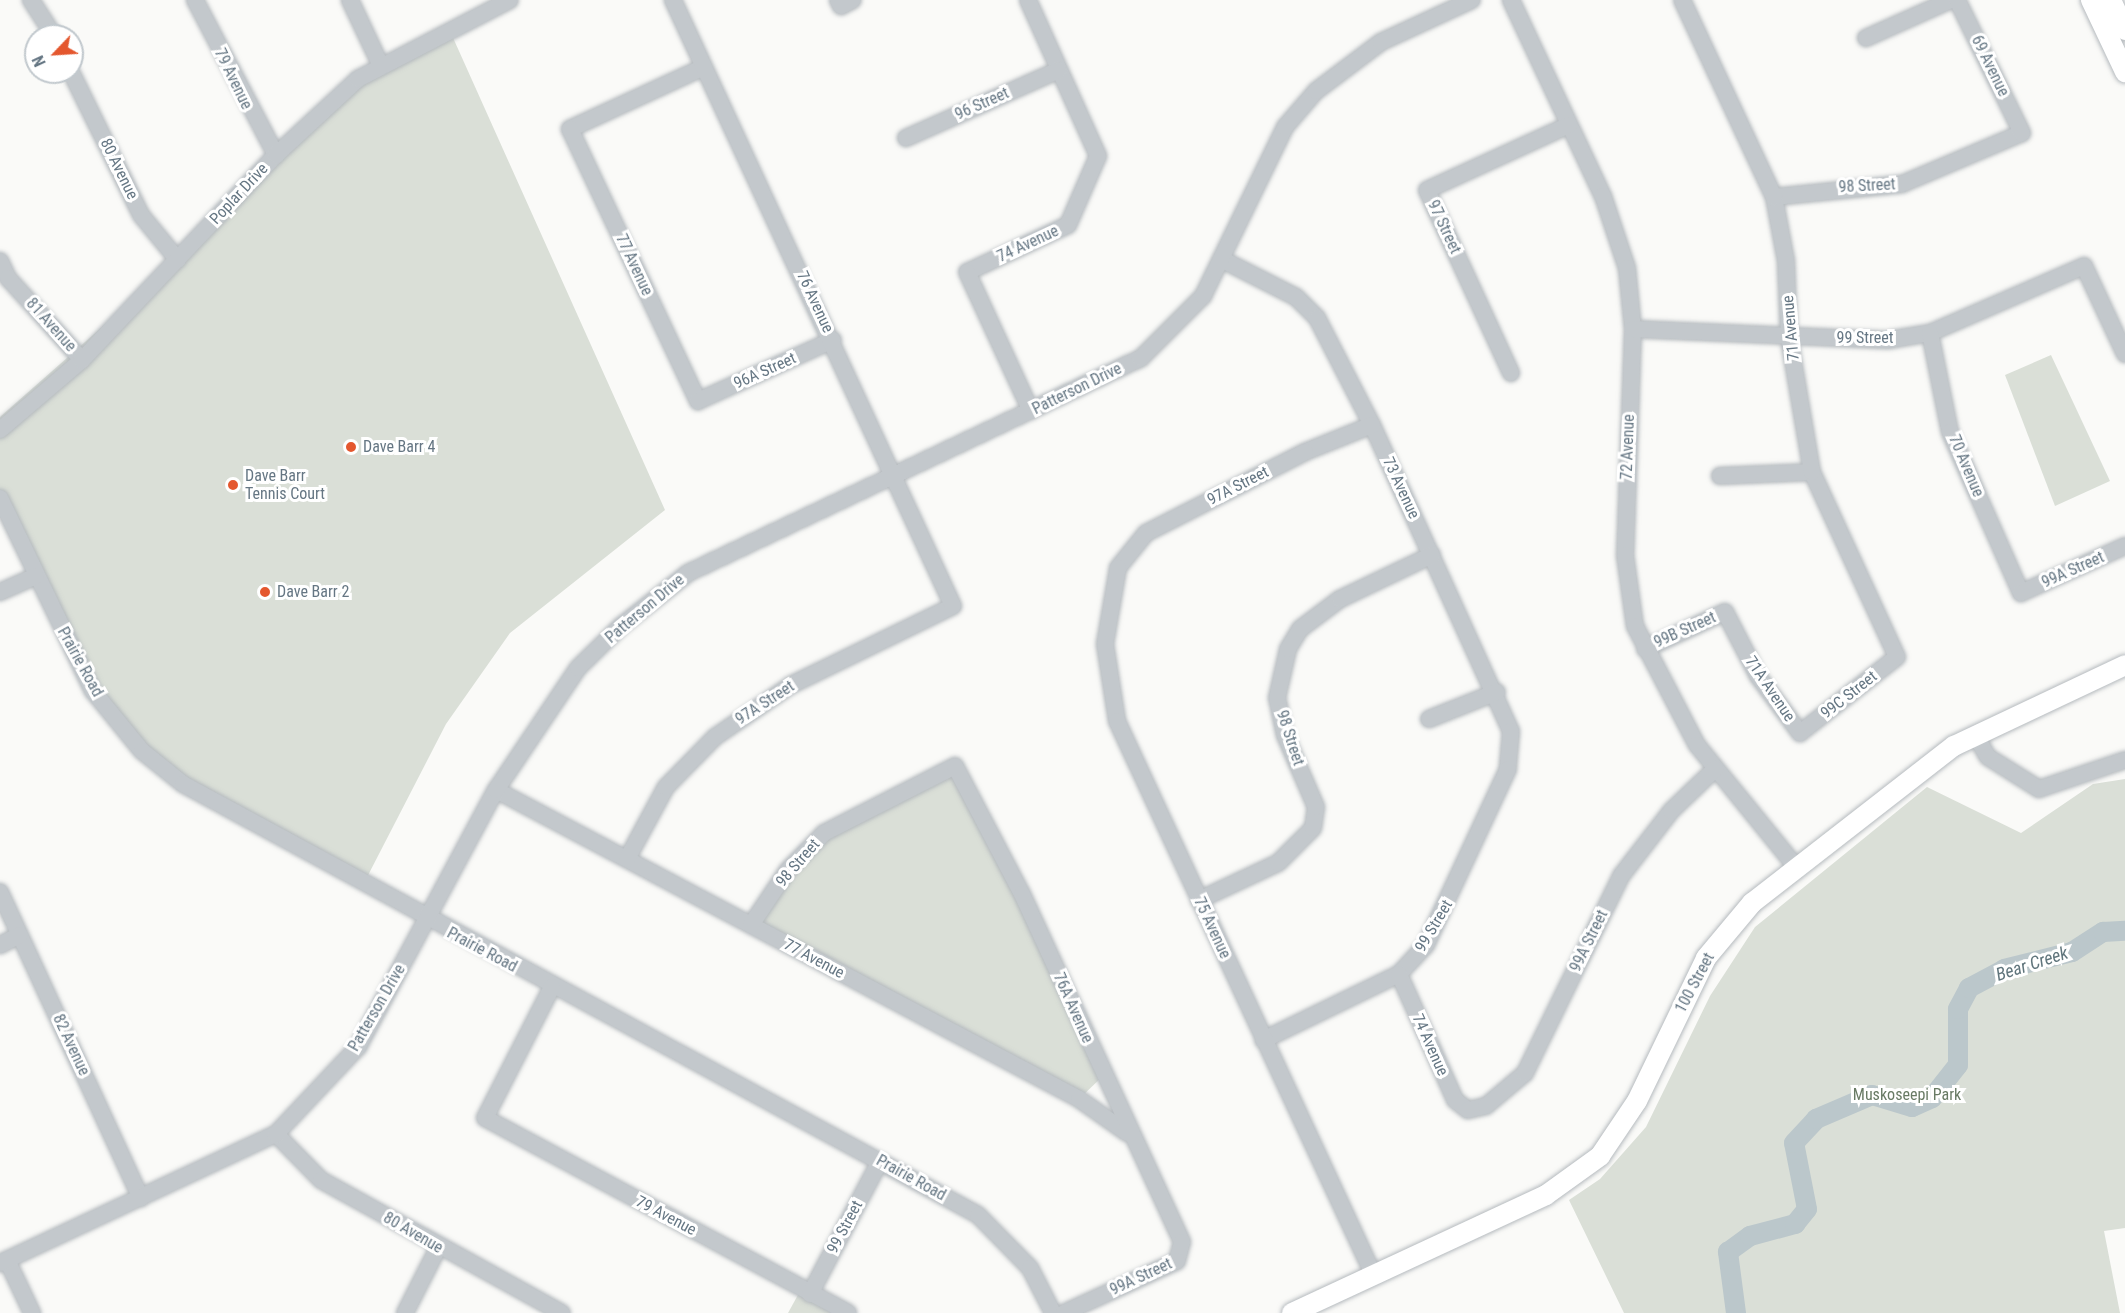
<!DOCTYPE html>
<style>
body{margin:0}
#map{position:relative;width:2125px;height:1313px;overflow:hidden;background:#fafaf8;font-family:"Roboto Condensed",sans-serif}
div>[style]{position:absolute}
.green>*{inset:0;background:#dadfd7}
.river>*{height:20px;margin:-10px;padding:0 10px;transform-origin:10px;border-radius:10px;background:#bbc7cb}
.roads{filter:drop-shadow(0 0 2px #b5babe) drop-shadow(0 0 2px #b5babe)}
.minor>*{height:16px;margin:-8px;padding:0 8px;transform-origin:8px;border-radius:8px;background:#c3c8cc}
.major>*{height:20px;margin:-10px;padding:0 10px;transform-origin:10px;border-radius:10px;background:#fff}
.dots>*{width:16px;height:16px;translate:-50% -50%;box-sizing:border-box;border:3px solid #fff;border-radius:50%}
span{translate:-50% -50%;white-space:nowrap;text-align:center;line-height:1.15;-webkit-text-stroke:6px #fff;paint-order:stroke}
.street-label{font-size:16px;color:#657683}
.poi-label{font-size:16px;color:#657683}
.left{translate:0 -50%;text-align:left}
.park-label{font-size:16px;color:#687a64}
.water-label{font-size:18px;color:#60757c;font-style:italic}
.north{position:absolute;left:24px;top:24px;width:60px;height:60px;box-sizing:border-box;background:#fff;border:2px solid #c1c8cd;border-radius:50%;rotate:245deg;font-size:16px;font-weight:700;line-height:24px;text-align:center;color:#657683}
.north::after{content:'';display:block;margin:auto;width:21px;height:27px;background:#e4572e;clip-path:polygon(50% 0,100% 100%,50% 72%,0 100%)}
</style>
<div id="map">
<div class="green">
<div style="clip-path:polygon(450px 31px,665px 510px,510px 633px,446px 724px,363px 885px,180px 783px,70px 658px,0 503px,0 417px,178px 260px,358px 79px)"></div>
<div style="clip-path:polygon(2051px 355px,2110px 481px,2055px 506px,2005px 375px)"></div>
<div style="clip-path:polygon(955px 766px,1103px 1076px,1079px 1099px,751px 925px,824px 833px)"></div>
<div style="clip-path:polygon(2125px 779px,2125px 1228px,2104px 1231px,2120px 1313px,1624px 1313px,1569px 1200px,1600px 1179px,1646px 1127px,1710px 996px,1755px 927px,1927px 787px,2021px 833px,2093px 784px)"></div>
<div style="clip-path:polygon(799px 1293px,836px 1313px,788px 1313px)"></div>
</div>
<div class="river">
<div style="left:1736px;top:1313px;width:62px;rotate:-97.5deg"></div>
<div style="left:1728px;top:1252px;width:27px;rotate:-36deg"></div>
<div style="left:1750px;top:1236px;width:47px;rotate:-14.9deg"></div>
<div style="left:1795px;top:1224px;width:19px;rotate:-51deg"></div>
<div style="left:1807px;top:1209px;width:67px;rotate:-101.1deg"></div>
<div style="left:1794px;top:1143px;width:33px;rotate:-47deg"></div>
<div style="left:1816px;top:1119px;width:61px;rotate:-23.2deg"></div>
<div style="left:1872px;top:1095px;width:42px;rotate:16.7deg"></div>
<div style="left:1912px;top:1107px;width:22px;rotate:-24deg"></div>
<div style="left:1932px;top:1098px;width:42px;rotate:-51.8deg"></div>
<div style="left:1958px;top:1065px;width:56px;rotate:-90deg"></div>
<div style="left:1958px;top:1009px;width:24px;rotate:-62deg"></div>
<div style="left:1969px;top:988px;width:40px;rotate:-28deg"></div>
<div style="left:2004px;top:969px;width:70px;rotate:-14deg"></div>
<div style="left:2072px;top:952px;width:37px;rotate:-33deg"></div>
<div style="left:2103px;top:932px;width:22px;rotate:-3deg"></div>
</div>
<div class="roads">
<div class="minor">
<div style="left:31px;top:0;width:43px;rotate:57.4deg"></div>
<div style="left:195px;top:0;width:175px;rotate:62.4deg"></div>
<div style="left:350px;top:0;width:73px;rotate:64.8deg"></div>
<div style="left:838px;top:0;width:7px;rotate:63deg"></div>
<div style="left:841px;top:6px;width:13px;rotate:-27deg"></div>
<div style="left:1028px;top:0;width:171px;rotate:65.8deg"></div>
<div style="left:1098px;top:156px;width:75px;rotate:113.5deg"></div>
<div style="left:1068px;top:225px;width:111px;rotate:155deg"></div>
<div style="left:967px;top:272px;width:153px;rotate:65.3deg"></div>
<div style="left:1511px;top:0;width:217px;rotate:64.9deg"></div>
<div style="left:1603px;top:196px;width:76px;rotate:71.6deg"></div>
<div style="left:1627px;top:268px;width:61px;rotate:84.4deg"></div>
<div style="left:1633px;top:329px;width:226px;rotate:92deg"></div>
<div style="left:1625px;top:555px;width:72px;rotate:82deg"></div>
<div style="left:1635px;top:626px;width:134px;rotate:62.5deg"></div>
<div style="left:1697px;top:745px;width:157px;rotate:50.9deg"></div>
<div style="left:1866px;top:38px;width:93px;rotate:-24.1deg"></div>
<div style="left:704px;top:67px;width:148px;rotate:155.2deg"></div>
<div style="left:570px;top:129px;width:301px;rotate:64.8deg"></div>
<div style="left:698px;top:401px;width:148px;rotate:-24.3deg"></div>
<div style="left:71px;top:72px;width:159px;rotate:63.9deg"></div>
<div style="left:141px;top:215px;width:58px;rotate:50.6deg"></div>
<div style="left:906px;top:138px;width:167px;rotate:-24deg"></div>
<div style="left:1774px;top:197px;width:129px;rotate:-5.8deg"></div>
<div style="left:1902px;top:184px;width:130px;rotate:-23deg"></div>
<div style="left:2022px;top:133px;width:148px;rotate:-116deg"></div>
<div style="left:1221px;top:259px;width:84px;rotate:26.9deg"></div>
<div style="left:1296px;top:297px;width:30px;rotate:45deg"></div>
<div style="left:1317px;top:318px;width:120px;rotate:62.8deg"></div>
<div style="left:1372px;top:425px;width:336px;rotate:65.6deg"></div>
<div style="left:1511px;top:731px;width:38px;rotate:95deg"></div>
<div style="left:1508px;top:769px;width:194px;rotate:115deg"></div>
<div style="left:1426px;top:945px;width:40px;rotate:133deg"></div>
<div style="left:1399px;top:974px;width:151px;rotate:154.1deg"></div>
<div style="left:0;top:261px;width:19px;rotate:65deg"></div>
<div style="left:8px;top:278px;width:110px;rotate:47.9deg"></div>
<div style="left:1633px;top:329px;width:255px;rotate:2.5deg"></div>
<div style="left:1888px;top:340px;width:43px;rotate:-9.5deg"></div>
<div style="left:1930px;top:333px;width:168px;rotate:-23.5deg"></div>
<div style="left:2084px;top:266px;width:97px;rotate:65deg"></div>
<div style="left:1930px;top:333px;width:101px;rotate:78.6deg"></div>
<div style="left:1950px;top:432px;width:176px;rotate:66.2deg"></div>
<div style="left:2021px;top:593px;width:114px;rotate:-24.3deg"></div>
<div style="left:1511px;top:373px;width:201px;rotate:-114.7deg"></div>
<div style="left:1427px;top:190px;width:156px;rotate:-24.6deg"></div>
<div style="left:1372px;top:425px;width:72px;rotate:158.1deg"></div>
<div style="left:1305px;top:452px;width:178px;rotate:153deg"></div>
<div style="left:1146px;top:533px;width:45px;rotate:128.7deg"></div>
<div style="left:1118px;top:568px;width:77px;rotate:99.7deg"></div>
<div style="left:1105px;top:644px;width:78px;rotate:81.1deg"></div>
<div style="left:1117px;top:721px;width:612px;rotate:65.15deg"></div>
<div style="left:0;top:430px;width:108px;rotate:-40.5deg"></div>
<div style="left:82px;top:360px;width:282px;rotate:-46.6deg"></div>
<div style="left:276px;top:155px;width:112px;rotate:-42.8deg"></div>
<div style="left:358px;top:79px;width:171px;rotate:-27.5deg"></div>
<div style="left:1720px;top:476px;width:92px;rotate:-2.5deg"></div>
<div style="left:0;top:498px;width:214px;rotate:64.3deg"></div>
<div style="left:93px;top:691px;width:77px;rotate:50.8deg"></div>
<div style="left:142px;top:751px;width:53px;rotate:38.8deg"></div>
<div style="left:183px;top:784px;width:904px;rotate:28.46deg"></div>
<div style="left:978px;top:1215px;width:74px;rotate:45.5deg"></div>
<div style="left:1030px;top:1268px;width:51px;rotate:62.9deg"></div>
<div style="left:0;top:592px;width:39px;rotate:-24deg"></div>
<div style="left:1645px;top:649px;width:88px;rotate:-24.8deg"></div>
<div style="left:1725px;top:612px;width:72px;rotate:62.7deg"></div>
<div style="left:1758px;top:676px;width:71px;rotate:53.6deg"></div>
<div style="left:1800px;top:733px;width:123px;rotate:-38.1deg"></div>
<div style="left:1897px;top:657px;width:204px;rotate:-114.7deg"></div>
<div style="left:1812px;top:472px;width:137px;rotate:-99.7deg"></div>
<div style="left:1789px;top:337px;width:76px;rotate:-92.3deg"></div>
<div style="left:1786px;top:261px;width:65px;rotate:-100.6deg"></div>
<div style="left:1774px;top:197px;width:217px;rotate:-115deg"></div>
<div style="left:1429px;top:719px;width:73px;rotate:-21.7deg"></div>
<div style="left:1975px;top:734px;width:26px;rotate:61deg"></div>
<div style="left:1988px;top:757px;width:60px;rotate:32.1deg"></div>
<div style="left:2039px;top:789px;width:91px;rotate:-18.6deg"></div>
<div style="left:496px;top:790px;width:660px;rotate:27.92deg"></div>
<div style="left:1079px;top:1099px;width:59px;rotate:35.3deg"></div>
<div style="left:627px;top:859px;width:82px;rotate:-61.6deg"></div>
<div style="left:666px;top:787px;width:70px;rotate:-45.6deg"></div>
<div style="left:715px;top:737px;width:92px;rotate:-34.4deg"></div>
<div style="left:791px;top:685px;width:180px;rotate:-26deg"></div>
<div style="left:953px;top:606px;width:668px;rotate:-114.8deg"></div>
<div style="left:0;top:892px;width:337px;rotate:65.3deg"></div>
<div style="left:1199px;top:900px;width:87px;rotate:-25.1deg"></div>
<div style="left:1278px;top:863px;width:49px;rotate:-45deg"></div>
<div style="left:1313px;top:828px;width:21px;rotate:-82deg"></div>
<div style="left:1316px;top:807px;width:78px;rotate:-113.3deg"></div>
<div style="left:1285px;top:735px;width:38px;rotate:-102deg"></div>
<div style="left:1277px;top:698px;width:50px;rotate:-77.3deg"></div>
<div style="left:1288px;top:649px;width:23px;rotate:-59deg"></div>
<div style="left:1300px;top:629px;width:50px;rotate:-36.9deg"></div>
<div style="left:1340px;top:599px;width:102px;rotate:-25.6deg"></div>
<div style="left:751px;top:925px;width:66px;rotate:-56.1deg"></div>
<div style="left:788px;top:870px;width:52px;rotate:-45.8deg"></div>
<div style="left:824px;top:833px;width:147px;rotate:-27.1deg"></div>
<div style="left:955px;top:766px;width:144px;rotate:62.4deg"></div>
<div style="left:1022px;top:894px;width:383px;rotate:65.3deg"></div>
<div style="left:1182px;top:1242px;width:20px;rotate:105deg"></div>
<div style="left:1177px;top:1261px;width:124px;rotate:155.3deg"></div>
<div style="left:0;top:945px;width:22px;rotate:-27deg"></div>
<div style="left:1399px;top:974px;width:138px;rotate:66deg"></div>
<div style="left:1455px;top:1100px;width:16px;rotate:38deg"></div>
<div style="left:1468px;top:1110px;width:18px;rotate:-13deg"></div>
<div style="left:1486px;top:1106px;width:51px;rotate:-40.2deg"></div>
<div style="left:1525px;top:1073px;width:219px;rotate:-64deg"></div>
<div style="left:1621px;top:876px;width:82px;rotate:-52.4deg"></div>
<div style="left:1671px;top:811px;width:61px;rotate:-43.7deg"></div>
<div style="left:552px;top:987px;width:147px;rotate:117.1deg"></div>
<div style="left:485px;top:1118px;width:412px;rotate:28.2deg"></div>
<div style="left:276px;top:1134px;width:64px;rotate:45.6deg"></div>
<div style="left:321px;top:1180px;width:275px;rotate:28.9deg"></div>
<div style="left:7px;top:1260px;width:59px;rotate:64.7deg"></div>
<div style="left:0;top:1263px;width:305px;rotate:-25.1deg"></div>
<div style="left:276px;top:1134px;width:120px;rotate:-46.7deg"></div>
<div style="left:358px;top:1047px;width:292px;rotate:-61.8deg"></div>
<div style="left:496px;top:790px;width:147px;rotate:-56.1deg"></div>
<div style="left:578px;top:668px;width:60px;rotate:-44.3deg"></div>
<div style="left:621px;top:626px;width:85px;rotate:-38.3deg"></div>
<div style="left:688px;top:573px;width:501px;rotate:-25.39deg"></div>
<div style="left:1141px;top:358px;width:88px;rotate:-45deg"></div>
<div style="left:1203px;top:296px;width:188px;rotate:-64.1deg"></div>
<div style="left:1285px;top:127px;width:48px;rotate:-49.3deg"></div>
<div style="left:1316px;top:91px;width:81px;rotate:-37deg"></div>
<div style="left:1381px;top:42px;width:100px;rotate:-24.8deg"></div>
<div style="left:810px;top:1294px;width:150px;rotate:-62.2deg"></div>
<div style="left:405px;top:1313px;width:73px;rotate:-63.1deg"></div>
</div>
<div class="major">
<div style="left:2091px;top:0;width:80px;rotate:64.7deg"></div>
<div style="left:2111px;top:0;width:33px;rotate:65deg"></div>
<div style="left:1292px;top:1313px;width:280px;rotate:-24.9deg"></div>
<div style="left:1546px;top:1195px;width:67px;rotate:-35.8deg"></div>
<div style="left:1600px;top:1156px;width:66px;rotate:-56.1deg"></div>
<div style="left:1637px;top:1101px;width:159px;rotate:-64.2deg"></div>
<div style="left:1706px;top:958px;width:72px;rotate:-50.1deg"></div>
<div style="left:1752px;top:903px;width:256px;rotate:-37.9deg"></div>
<div style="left:1954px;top:746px;width:189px;rotate:-25.3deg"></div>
</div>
</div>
<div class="dots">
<div style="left:351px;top:447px;background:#e4572e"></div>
<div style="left:233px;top:485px;background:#e4572e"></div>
<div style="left:265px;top:592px;background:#e4572e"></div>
</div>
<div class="street-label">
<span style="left:1990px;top:66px;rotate:64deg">69 Avenue</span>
<span style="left:233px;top:79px;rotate:64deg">79 Avenue</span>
<span style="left:982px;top:104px;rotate:-24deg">96 Street</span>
<span style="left:119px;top:169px;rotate:64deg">80 Avenue</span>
<span style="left:1867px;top:186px;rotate:-3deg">98 Street</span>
<span style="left:239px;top:194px;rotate:-47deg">Poplar Drive</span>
<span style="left:1444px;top:227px;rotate:65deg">97 Street</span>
<span style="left:1028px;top:244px;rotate:-25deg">74 Avenue</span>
<span style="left:634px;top:265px;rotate:65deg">77 Avenue</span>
<span style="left:815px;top:302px;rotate:65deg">76 Avenue</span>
<span style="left:51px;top:325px;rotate:48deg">81 Avenue</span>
<span style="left:1791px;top:328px;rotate:-95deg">71 Avenue</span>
<span style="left:1865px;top:338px">99 Street</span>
<span style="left:765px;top:371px;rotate:-24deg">96A Street</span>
<span style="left:1077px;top:389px;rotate:-26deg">Patterson Drive</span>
<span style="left:1628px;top:447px;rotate:-88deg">72 Avenue</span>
<span style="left:1966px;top:466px;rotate:67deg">70 Avenue</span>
<span style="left:1238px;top:486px;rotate:-27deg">97A Street</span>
<span style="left:1401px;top:488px;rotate:65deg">73 Avenue</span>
<span style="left:2073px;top:570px;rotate:-24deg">99A Street</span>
<span style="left:645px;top:609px;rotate:-40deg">Patterson Drive</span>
<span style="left:1685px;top:630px;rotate:-24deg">99B Street</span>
<span style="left:80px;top:662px;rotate:61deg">Prairie Road</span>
<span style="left:1770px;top:689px;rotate:56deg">71A Avenue</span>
<span style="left:1849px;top:695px;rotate:-38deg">99C Street</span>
<span style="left:765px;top:703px;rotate:-33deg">97A Street</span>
<span style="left:1290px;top:738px;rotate:72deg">98 Street</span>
<span style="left:798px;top:863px;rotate:-49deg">98 Street</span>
<span style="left:1434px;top:926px;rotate:-59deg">99 Street</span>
<span style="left:1212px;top:928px;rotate:65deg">75 Avenue</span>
<span style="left:1589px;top:941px;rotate:-64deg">99A Street</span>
<span style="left:482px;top:950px;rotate:28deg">Prairie Road</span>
<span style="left:814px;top:959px;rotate:28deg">77 Avenue</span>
<span style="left:1695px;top:983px;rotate:-62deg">100 Street</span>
<span style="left:377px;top:1008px;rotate:-60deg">Patterson Drive</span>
<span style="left:1073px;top:1008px;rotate:66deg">76A Avenue</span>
<span style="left:71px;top:1045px;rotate:65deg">82 Avenue</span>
<span style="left:1430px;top:1045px;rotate:66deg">74 Avenue</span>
<span style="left:911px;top:1178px;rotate:29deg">Prairie Road</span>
<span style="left:666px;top:1216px;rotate:28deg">79 Avenue</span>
<span style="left:845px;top:1227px;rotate:-62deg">99 Street</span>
<span style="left:413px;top:1233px;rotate:30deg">80 Avenue</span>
<span style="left:1141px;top:1277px;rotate:-25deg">99A Street</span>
</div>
<div class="poi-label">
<span class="left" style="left:363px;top:447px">Dave Barr 4</span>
<span class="left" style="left:245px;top:485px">Dave Barr<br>Tennis Court</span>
<span class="left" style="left:277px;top:592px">Dave Barr 2</span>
</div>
<div class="park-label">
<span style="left:1907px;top:1095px">Muskoseepi Park</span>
</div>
<div class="water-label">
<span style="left:2032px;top:964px;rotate:-18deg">Bear Creek</span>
</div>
<div class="north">N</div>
</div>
